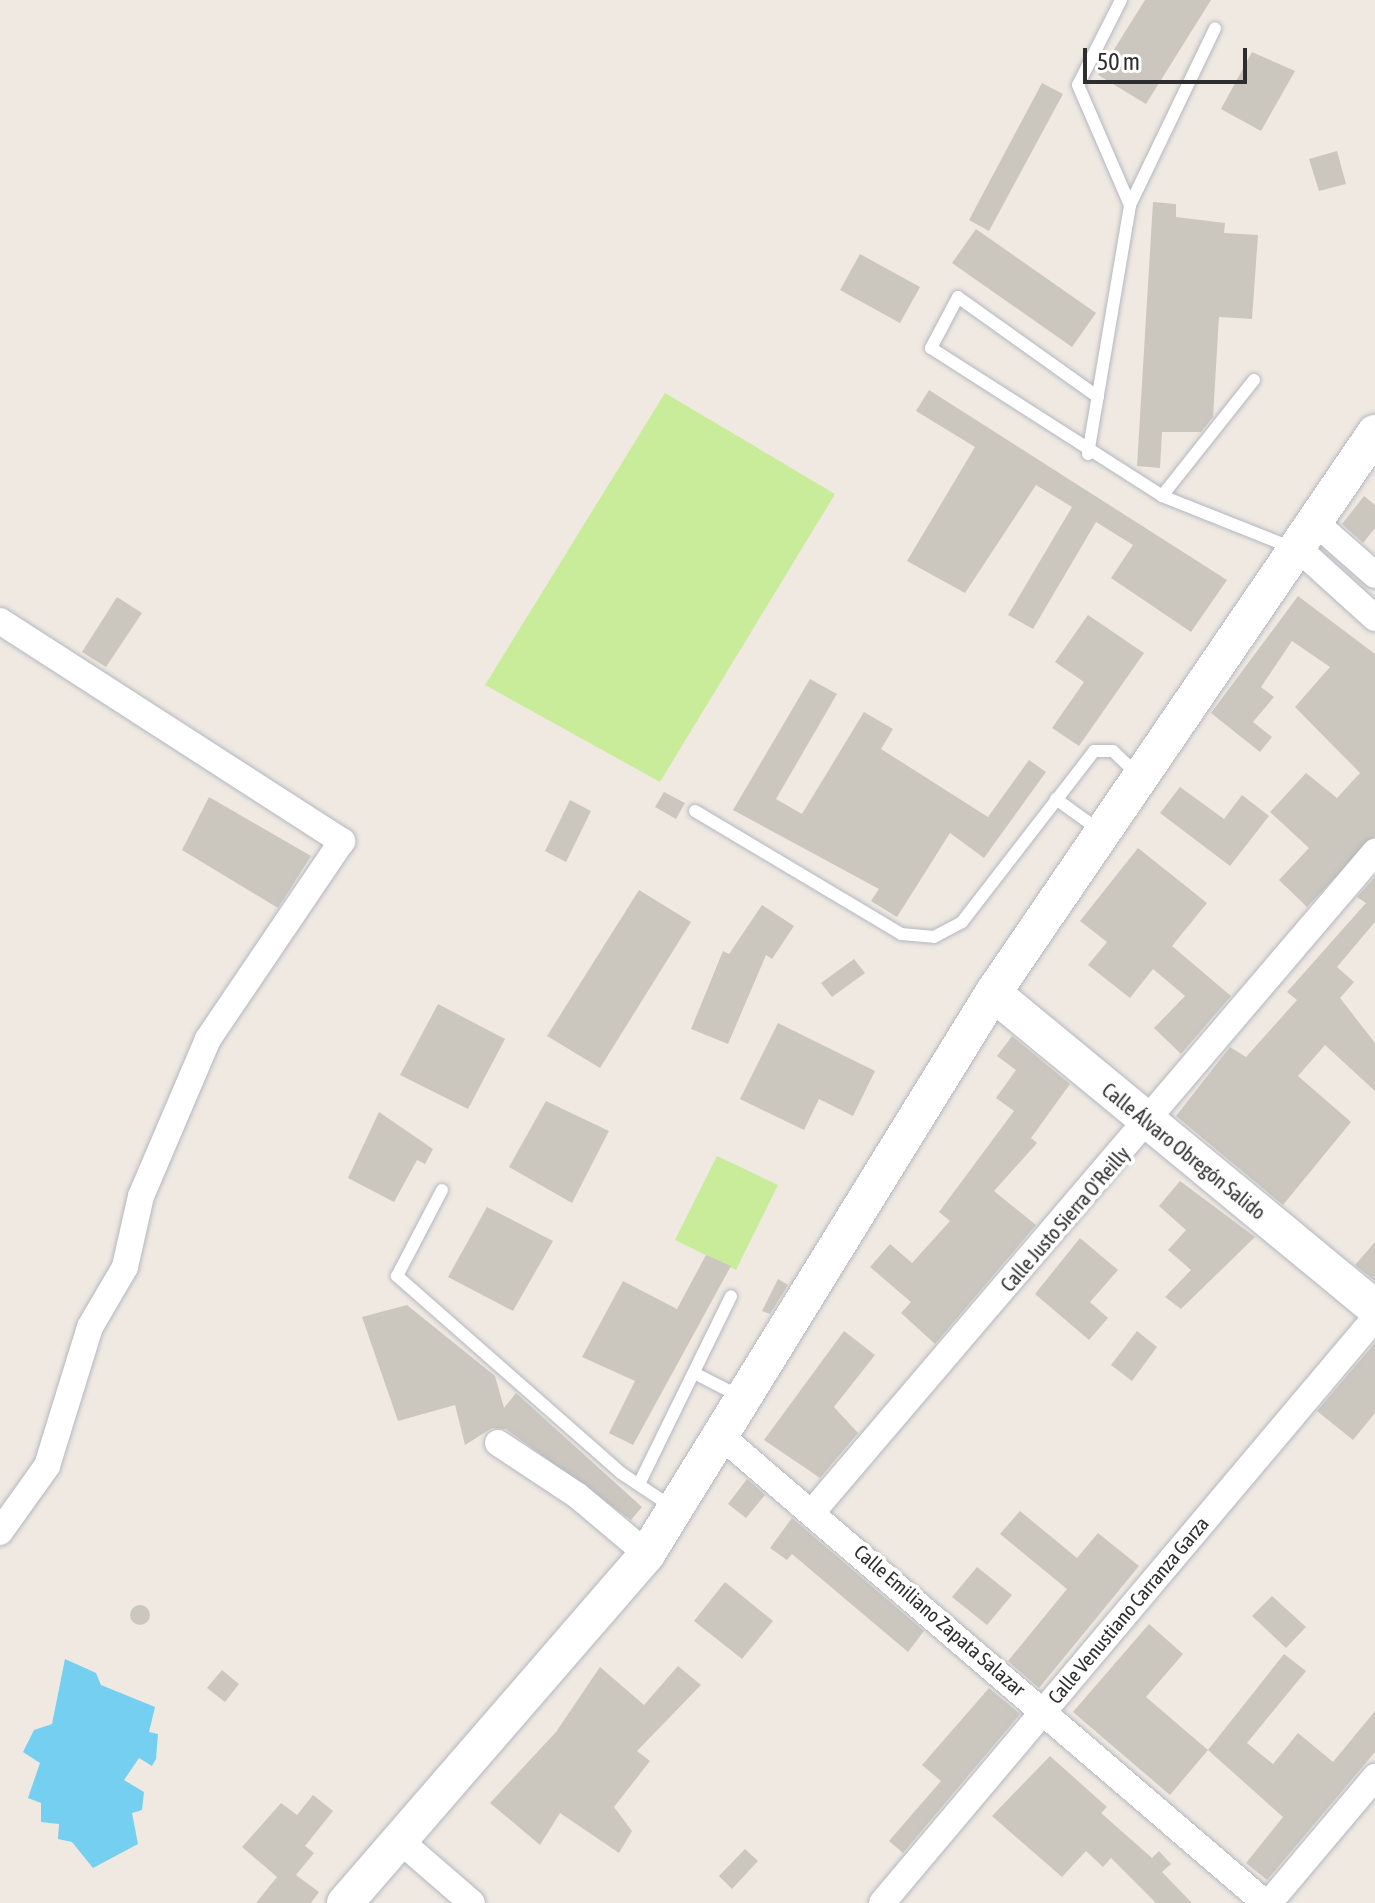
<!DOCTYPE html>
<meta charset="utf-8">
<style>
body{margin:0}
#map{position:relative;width:1375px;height:1903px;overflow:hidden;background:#efe9e1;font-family:"Asap Condensed",sans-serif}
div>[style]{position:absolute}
.pitch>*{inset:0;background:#c9ec9a}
.water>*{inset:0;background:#75cff0}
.building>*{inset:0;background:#cbc7bf}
.round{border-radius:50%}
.roads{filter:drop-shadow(0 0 2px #b4b7c1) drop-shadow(0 0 2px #b4b7c1)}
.lane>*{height:12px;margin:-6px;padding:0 6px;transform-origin:6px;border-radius:6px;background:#fff}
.street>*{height:26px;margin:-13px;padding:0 13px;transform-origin:13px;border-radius:13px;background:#fff}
.secondary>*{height:36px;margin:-18px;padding:0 18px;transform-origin:18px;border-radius:18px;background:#fff}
span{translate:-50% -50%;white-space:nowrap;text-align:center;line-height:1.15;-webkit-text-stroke:8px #fff;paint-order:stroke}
.street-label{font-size:20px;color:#2e2e2e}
.scale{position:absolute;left:1083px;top:48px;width:164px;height:36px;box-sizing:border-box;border:4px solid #2e2e2e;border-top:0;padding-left:10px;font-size:24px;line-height:28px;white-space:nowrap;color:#2e2e2e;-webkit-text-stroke:6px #fff;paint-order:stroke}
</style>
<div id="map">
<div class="pitch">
<div style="clip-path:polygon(665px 393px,835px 494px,660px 782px,485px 685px)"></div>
<div style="clip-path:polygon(717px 1156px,778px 1185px,736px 1270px,675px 1240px)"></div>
</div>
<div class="water">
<div style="clip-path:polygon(65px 1659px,96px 1673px,101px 1685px,155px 1707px,149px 1732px,158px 1734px,156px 1759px,152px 1766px,139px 1758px,124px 1780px,144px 1792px,142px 1810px,132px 1813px,138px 1844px,93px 1868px,72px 1842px,58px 1839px,59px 1824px,41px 1822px,41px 1803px,28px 1798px,40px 1763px,23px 1752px,34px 1730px,52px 1724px)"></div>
</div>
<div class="building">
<div style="clip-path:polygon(1145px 0,1211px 0,1146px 104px,1098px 75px)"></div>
<div style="clip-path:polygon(1252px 52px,1295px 71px,1261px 131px,1221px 109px)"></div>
<div style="clip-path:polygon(1042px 83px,1063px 94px,989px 231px,969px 220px)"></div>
<div style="clip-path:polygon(1337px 151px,1346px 184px,1319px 191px,1309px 159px)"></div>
<div style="clip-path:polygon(1153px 202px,1176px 204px,1176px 217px,1225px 223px,1224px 233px,1258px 235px,1252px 319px,1219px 317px,1213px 417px,1201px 432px,1162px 432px,1160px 468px,1137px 466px)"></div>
<div style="clip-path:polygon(976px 229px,1096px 313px,1072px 347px,952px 263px)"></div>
<div style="clip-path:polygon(860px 254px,920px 287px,900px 323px,840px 290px)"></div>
<div style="clip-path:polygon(929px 390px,1227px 580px,1191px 632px,1111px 578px,1133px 545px,1096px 522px,1033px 629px,1008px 615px,1072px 507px,1036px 485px,965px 593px,907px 561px,975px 447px,916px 411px)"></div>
<div style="clip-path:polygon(1364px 496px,1375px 505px,1375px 528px,1363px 543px,1342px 524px)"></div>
<div style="clip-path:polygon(1298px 596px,1375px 654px,1375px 836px,1307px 907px,1279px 880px,1309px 848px,1270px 812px,1306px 773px,1337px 798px,1360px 773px,1295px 707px,1330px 667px,1292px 641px,1261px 687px,1274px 697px,1253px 722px,1272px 737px,1260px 752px,1211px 713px)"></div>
<div style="clip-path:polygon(117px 597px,142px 613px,106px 667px,82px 652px)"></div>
<div style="clip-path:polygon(1088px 615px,1144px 653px,1079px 746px,1052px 728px,1084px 682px,1055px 662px)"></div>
<div style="clip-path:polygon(810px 679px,837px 694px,776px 799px,802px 814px,864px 712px,893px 729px,881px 749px,988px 817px,1029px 760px,1046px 772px,984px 858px,950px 833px,897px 917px,871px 901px,879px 889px,733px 810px)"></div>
<div style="clip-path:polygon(1180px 787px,1224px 819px,1242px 795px,1269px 816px,1230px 866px,1160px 813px)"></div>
<div style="clip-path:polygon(664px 792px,685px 803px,676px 819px,655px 807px)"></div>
<div style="clip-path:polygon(209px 797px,311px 856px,278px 908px,182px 850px)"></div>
<div style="clip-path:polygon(570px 800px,591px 811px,566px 862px,545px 851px)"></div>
<div style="clip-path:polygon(1138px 848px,1207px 903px,1172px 946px,1231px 996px,1181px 1054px,1154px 1028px,1185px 996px,1153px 969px,1130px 998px,1088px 965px,1107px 942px,1080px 921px)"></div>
<div style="clip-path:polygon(1375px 877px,1375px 922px,1337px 967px,1354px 982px,1340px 998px,1375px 1043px,1375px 1091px,1325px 1045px,1298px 1076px,1351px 1122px,1283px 1205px,1176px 1116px,1230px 1047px,1246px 1057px,1297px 1000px,1287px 992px,1366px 903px,1357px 897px)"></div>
<div style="clip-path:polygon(639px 890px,691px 922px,600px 1068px,547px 1036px)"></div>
<div style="clip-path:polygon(762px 905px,794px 926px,772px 959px,766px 955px,728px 1044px,691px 1029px,723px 951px,729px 954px)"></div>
<div style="clip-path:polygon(854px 959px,865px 973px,832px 997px,821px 983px)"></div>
<div style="clip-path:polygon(438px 1004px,505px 1039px,468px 1109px,400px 1075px)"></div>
<div style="clip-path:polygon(778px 1023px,875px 1071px,853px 1116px,819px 1099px,804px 1130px,740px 1099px)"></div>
<div style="clip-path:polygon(1012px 1036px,1070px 1084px,1031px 1138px,1037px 1143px,994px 1191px,1036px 1225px,935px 1344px,901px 1313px,911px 1302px,870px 1267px,890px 1244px,912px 1263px,950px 1221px,939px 1212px,1014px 1111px,996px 1098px,1016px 1070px,997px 1056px)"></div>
<div style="clip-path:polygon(546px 1101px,609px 1131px,572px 1203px,509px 1167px)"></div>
<div style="clip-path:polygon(379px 1112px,433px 1149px,425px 1164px,417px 1160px,394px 1202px,348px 1178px)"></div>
<div style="clip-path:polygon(1180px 1181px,1255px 1237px,1181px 1309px,1165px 1297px,1191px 1270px,1168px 1250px,1186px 1230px,1159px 1206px)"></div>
<div style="clip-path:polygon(487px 1207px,553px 1241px,513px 1311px,448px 1277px)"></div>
<div style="clip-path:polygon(1080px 1238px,1118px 1270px,1090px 1302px,1108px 1318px,1089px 1340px,1035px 1294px)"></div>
<div style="clip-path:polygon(1375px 1242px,1375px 1281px,1355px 1265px)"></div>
<div style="clip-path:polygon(706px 1255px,731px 1266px,633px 1445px,609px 1433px,635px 1381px,582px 1357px,623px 1281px,677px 1309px)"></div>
<div style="clip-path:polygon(778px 1279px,788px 1285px,770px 1314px,762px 1311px)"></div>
<div style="clip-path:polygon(407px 1305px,495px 1376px,504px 1408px,516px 1393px,642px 1507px,631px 1520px,506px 1429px,492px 1428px,465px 1445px,455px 1405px,398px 1421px,362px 1317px)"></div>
<div style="clip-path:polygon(844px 1331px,875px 1355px,834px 1407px,858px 1433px,820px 1478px,764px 1440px)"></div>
<div style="clip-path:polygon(1137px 1331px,1157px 1347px,1132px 1381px,1111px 1365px)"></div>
<div style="clip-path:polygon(1375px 1343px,1375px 1413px,1353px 1440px,1317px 1411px)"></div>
<div style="clip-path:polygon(747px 1479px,765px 1495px,746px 1518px,728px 1504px)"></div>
<div style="clip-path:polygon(1020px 1511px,1077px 1558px,1098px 1533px,1139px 1566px,1039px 1688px,1008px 1661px,1067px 1589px,1000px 1534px)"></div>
<div style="clip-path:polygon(792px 1518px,924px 1631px,908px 1652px,792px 1554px,787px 1560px,770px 1548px)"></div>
<div style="clip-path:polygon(977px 1567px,1012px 1595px,987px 1625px,952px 1597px)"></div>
<div style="clip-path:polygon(725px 1582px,773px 1621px,742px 1659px,694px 1621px)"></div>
<div style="clip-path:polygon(1272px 1596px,1306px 1627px,1286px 1648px,1252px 1616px)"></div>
<div class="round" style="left:130px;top:1605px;width:20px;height:20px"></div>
<div style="clip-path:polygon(1149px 1624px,1183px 1654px,1146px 1697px,1208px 1750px,1170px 1795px,1073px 1712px)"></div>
<div style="clip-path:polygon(1284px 1654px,1306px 1671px,1247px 1743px,1273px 1764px,1298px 1733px,1333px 1762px,1375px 1711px,1375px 1752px,1267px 1880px,1246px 1863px,1283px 1817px,1208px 1750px)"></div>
<div style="clip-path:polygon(678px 1666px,701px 1685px,637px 1751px,650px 1761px,614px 1807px,632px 1831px,619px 1853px,560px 1813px,540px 1845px,490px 1803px,556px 1732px,600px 1667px,644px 1705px)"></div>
<div style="clip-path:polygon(222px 1670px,239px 1684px,225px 1702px,207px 1688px)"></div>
<div style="clip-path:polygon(989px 1688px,1020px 1714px,903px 1853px,889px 1841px,941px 1781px,922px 1765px)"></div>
<div style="clip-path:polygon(1050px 1756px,1107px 1807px,1101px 1813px,1152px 1858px,1159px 1851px,1171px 1864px,1162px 1872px,1192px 1903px,1156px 1903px,1111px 1858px,1103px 1867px,1086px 1851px,1062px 1877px,992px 1816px)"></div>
<div style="clip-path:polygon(313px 1795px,333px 1811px,305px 1846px,314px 1853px,296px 1875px,319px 1892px,311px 1903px,256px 1903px,277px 1877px,242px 1847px,281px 1803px,297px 1815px)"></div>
<div style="clip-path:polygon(745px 1849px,758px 1861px,732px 1889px,719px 1876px)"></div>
</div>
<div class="roads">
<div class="lane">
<div style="left:1121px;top:0;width:95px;rotate:116.8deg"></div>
<div style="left:1078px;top:85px;width:131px;rotate:66.6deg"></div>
<div style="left:1098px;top:397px;width:172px;rotate:-144.5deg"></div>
<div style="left:958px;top:297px;width:58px;rotate:117.9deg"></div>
<div style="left:931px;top:348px;width:274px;rotate:32.6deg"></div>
<div style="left:1162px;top:496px;width:141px;rotate:21.7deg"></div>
<div style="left:1088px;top:454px;width:253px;rotate:-80.4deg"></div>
<div style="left:1130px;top:205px;width:196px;rotate:-64.3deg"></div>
<div style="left:1162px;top:496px;width:148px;rotate:-51.6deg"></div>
<div style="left:1056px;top:799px;width:53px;rotate:35.8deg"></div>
<div style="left:695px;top:811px;width:240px;rotate:30.8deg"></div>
<div style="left:901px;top:934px;width:33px;rotate:5deg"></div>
<div style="left:934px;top:937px;width:32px;rotate:-28deg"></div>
<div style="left:962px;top:922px;width:216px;rotate:-52.3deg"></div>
<div style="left:1094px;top:751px;width:19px"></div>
<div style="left:1113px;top:751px;width:33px;rotate:44deg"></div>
<div style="left:442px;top:1190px;width:97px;rotate:117.6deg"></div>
<div style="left:397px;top:1276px;width:298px;rotate:41.3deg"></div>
<div style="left:621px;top:1473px;width:61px;rotate:33.7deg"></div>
<div style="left:698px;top:1375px;width:48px;rotate:27.1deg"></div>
<div style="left:639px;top:1484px;width:209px;rotate:-63.9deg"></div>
</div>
<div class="street">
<div style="left:1317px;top:524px;width:77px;rotate:41.3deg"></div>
<div style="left:1300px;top:550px;width:101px;rotate:42.2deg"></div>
<div style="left:0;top:621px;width:407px;rotate:32.8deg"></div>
<div style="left:342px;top:841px;width:239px;rotate:124.1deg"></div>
<div style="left:208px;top:1039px;width:171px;rotate:113.1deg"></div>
<div style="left:141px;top:1196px;width:73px;rotate:102.7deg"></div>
<div style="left:125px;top:1267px;width:69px;rotate:120.3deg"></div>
<div style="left:90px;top:1327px;width:145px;rotate:107.2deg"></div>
<div style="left:47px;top:1466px;width:81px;rotate:125.5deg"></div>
<div style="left:721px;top:1436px;width:717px;rotate:40.64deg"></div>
<div style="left:498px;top:1443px;width:96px;rotate:33.5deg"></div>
<div style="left:578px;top:1496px;width:90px;rotate:40deg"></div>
<div style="left:814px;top:1510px;width:865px;rotate:-49.55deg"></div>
<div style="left:397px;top:1838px;width:99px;rotate:40.9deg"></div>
<div style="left:882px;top:1903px;width:765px;rotate:-49.88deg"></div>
<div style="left:1269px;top:1903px;width:165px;rotate:-49.9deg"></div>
</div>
<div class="secondary">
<div style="left:993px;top:993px;width:495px;rotate:39.5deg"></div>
<div style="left:345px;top:1903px;width:462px;rotate:-49.1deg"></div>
<div style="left:647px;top:1554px;width:659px;rotate:-58.34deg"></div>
<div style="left:993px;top:993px;width:678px;rotate:-55.7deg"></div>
</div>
</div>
<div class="street-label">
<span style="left:1184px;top:1151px;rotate:39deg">Calle Álvaro Obregón Salido</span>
<span style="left:1065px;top:1219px;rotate:-49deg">Calle Justo Sierra O'Reilly</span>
<span style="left:1128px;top:1610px;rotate:-50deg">Calle Venustiano Carranza Garza</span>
<span style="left:940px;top:1620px;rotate:41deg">Calle Emiliano Zapata Salazar</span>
</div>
<div class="scale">50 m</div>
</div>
